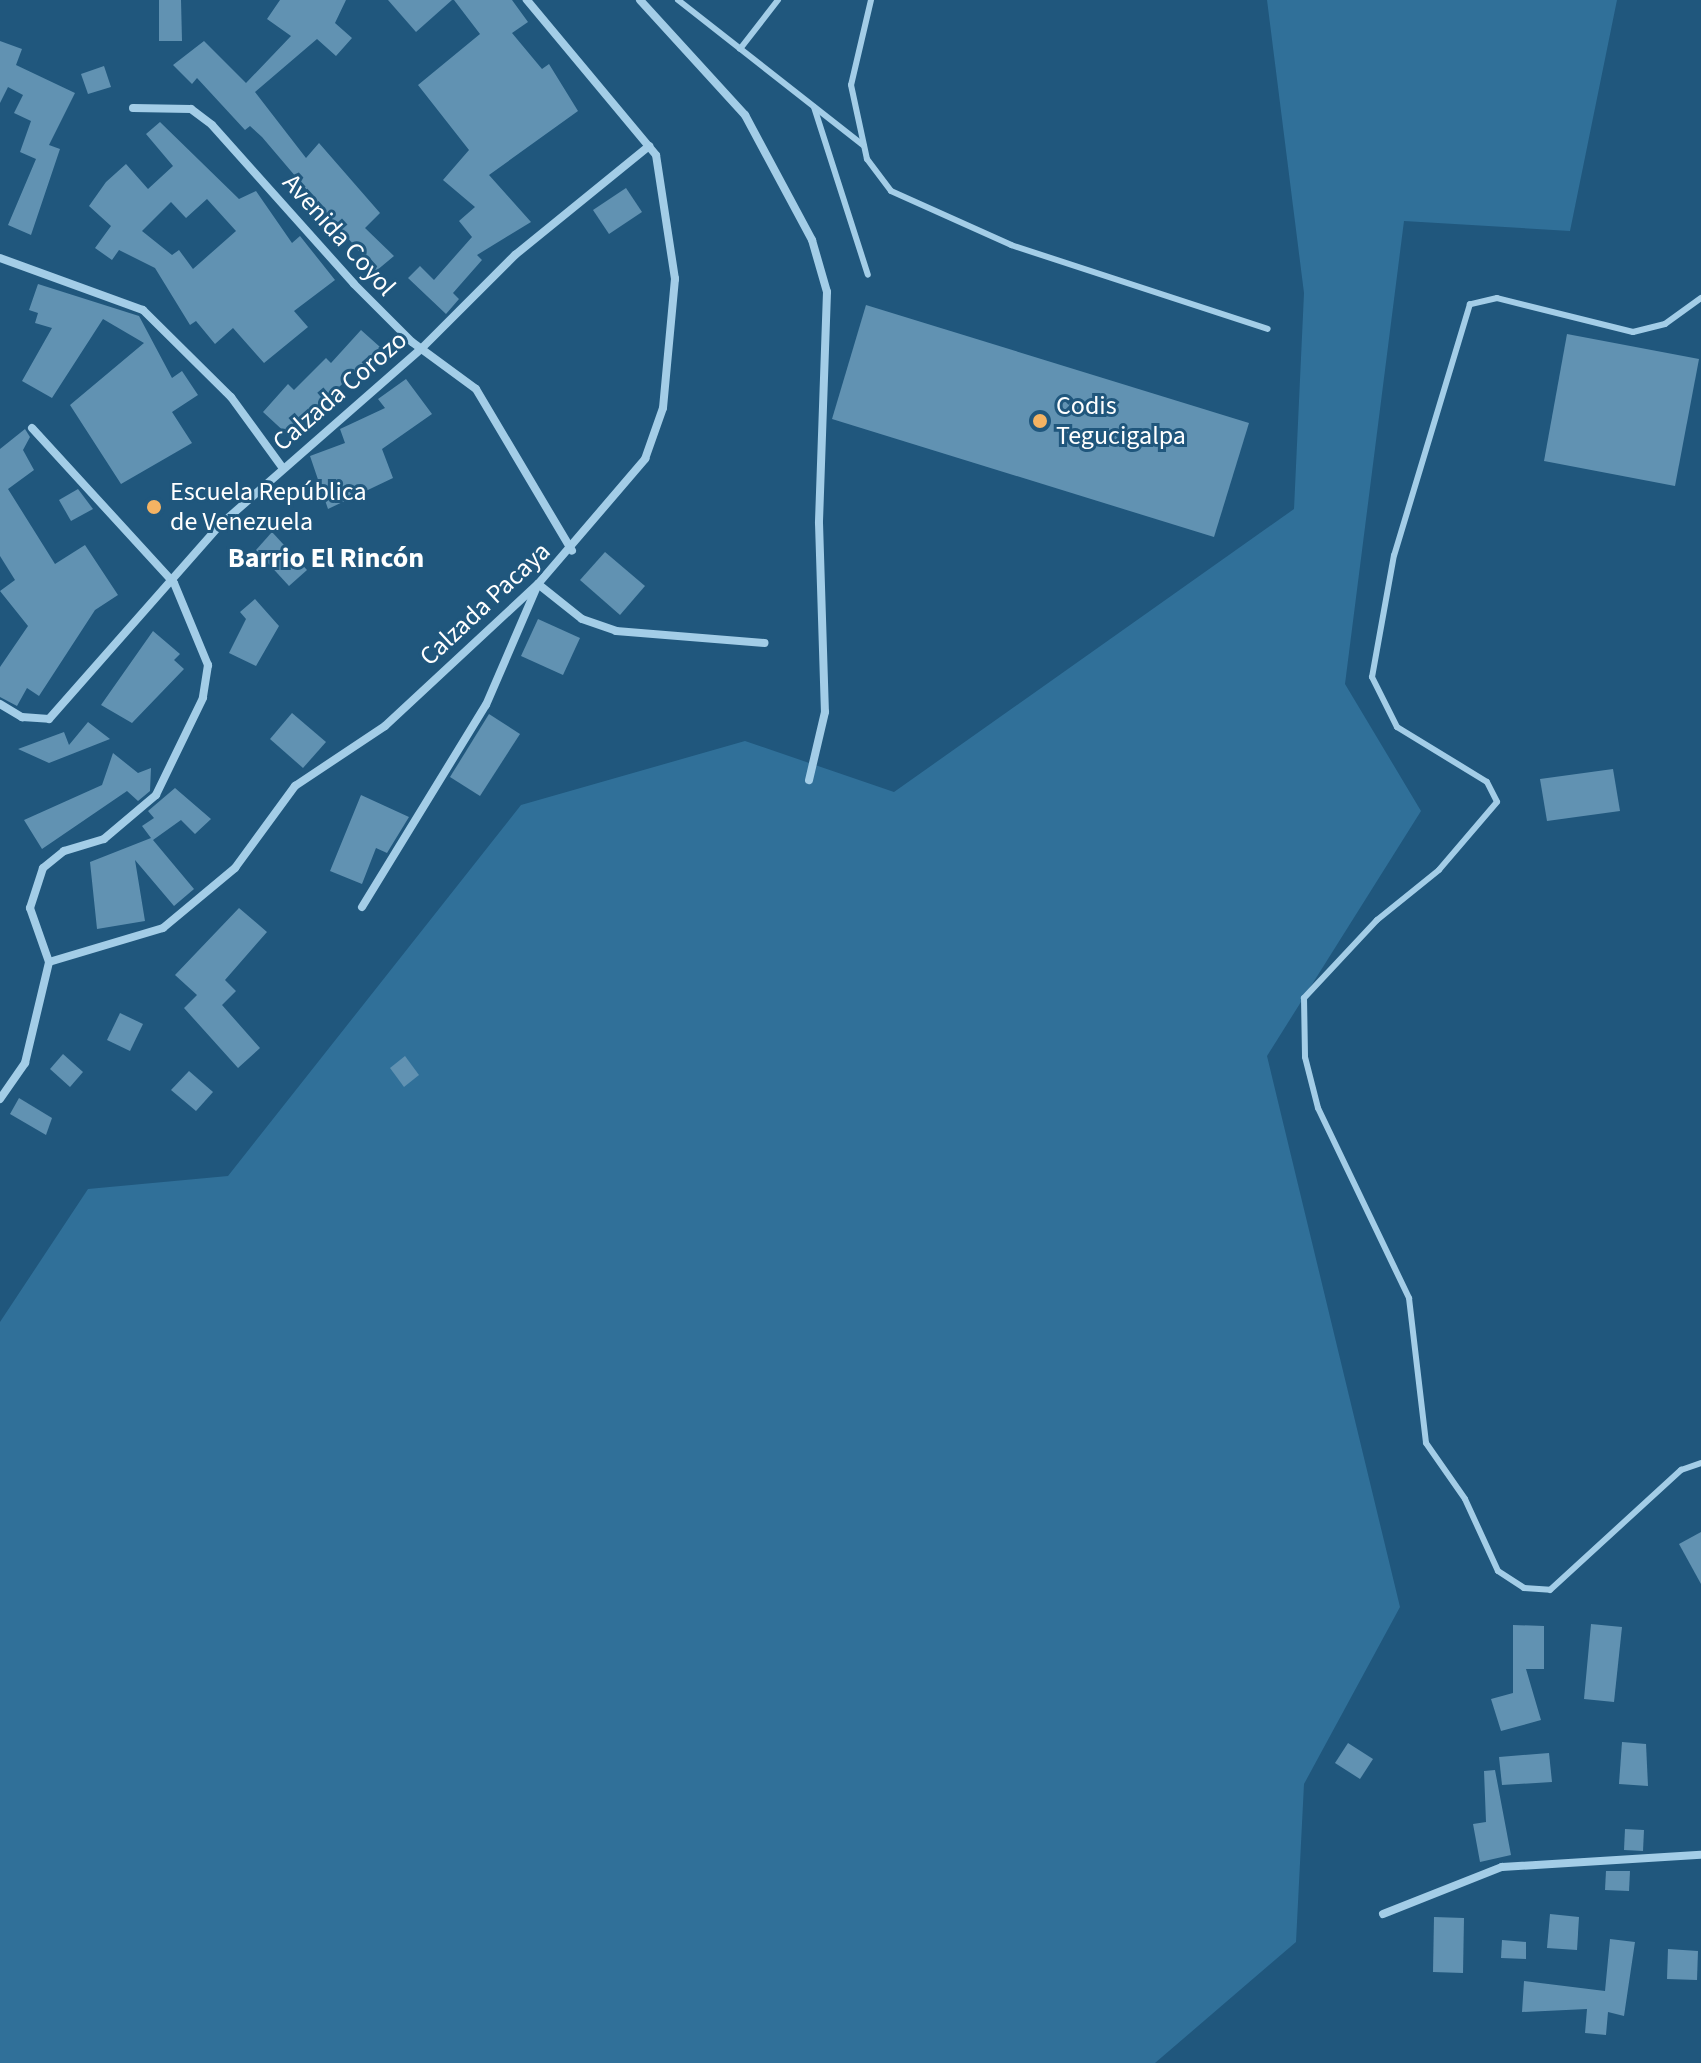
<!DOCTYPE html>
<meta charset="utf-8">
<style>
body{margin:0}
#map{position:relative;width:1701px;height:2063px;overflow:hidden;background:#20577d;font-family:"Source Sans 3",sans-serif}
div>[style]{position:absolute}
.green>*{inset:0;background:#307099}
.building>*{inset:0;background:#6192b2}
.service>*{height:6px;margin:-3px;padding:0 3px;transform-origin:3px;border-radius:3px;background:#a3cde7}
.minor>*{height:8px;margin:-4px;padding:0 4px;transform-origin:4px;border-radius:4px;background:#a3cde7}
.dots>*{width:22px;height:22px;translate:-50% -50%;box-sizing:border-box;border:4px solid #20577d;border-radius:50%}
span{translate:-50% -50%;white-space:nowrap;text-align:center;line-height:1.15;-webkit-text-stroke:6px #20577d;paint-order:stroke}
.street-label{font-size:26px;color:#fff}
.poi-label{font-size:26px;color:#fff}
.left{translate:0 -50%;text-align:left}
.neighbourhood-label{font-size:28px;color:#fff;font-weight:700}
</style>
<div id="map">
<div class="green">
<div style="clip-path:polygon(1267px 0,1617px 0,1570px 231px,1404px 221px,1345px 684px,1421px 811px,1267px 1056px,1400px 1607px,1304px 1784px,1296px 1942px,1155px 2063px,0 2063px,0 1322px,88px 1189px,228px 1176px,521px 805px,745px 741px,894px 792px,1294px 509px,1304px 293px)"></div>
</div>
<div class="building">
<div style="clip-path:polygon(159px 0,181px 0,182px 41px,159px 41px)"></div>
<div style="clip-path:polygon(280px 0,346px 0,335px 23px,352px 38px,336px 56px,317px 39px,255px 92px,306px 158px,319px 143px,380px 213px,365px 228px,394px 256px,376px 271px,262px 137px,250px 126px,245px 130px,197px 78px,192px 84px,173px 65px,204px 41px,246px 83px,291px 36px,267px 19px)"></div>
<div style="clip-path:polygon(388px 0,452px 0,416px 32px)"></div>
<div style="clip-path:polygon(454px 0,512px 0,528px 22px,512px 33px,542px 69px,549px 64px,578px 111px,489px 175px,531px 222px,477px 255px,482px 260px,453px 293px,459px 299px,446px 314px,408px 278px,420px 266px,434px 280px,472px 237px,459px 221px,475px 207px,443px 180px,469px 150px,418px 85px,480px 34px)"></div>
<div style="clip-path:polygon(0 41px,22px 49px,16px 65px,75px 93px,49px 145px,60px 149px,31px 235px,8px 225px,36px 159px,20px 152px,31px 121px,14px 113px,23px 95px,8px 87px,0 103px)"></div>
<div style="clip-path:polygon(104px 66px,111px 87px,88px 94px,81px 74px)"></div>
<div style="clip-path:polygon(evenodd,160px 122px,239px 199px,256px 191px,292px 243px,300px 236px,335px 280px,294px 311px,308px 327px,264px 363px,233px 328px,215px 344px,196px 321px,190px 325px,155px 268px,119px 250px,112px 260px,95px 248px,111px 226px,89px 206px,106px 182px,126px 164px,148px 189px,173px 166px,146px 134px,160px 122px,207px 199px,236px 231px,193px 269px,179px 250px,172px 255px,142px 231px,171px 202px,186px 218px,207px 199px)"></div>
<div style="clip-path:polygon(626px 188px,642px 212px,609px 234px,593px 210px)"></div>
<div style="clip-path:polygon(38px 284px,139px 316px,172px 378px,182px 371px,198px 395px,172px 412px,192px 443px,121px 484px,70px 405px,144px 343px,103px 319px,52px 398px,22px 381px,52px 328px,35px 323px,38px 313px,29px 310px)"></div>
<div style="clip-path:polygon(866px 305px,1249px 423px,1214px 537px,832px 419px)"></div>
<div style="clip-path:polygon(361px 330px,380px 347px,289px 436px,263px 412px,288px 384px,294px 390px,326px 358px,331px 363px)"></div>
<div style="clip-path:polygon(1567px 334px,1699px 359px,1675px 486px,1544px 461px)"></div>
<div style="clip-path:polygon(406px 379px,432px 414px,382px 449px,393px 478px,328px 509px,310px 456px,345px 443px,340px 429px,385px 408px,378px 399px)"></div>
<div style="clip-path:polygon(25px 429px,30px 437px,23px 450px,34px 470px,8px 489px,55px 564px,85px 545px,118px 595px,95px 610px,39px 696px,27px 688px,17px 706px,0 697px,0 667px,28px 626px,0 591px,15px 580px,0 556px,0 449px)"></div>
<div style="clip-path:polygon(78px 489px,93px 509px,71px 521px,59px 500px)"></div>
<div style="clip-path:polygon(272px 532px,307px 570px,289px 586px,256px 550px)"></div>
<div style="clip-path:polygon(605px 552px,645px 586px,620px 615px,580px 580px)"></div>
<div style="clip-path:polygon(255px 599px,279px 626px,256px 666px,229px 653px,246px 619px,240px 612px)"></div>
<div style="clip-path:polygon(538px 619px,580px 638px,563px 675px,521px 656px)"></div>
<div style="clip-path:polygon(153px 631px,180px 654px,174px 660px,184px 669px,132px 723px,101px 705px)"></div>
<div style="clip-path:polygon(292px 713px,326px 742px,303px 768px,270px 739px)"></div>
<div style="clip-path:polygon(489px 714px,520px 734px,480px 796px,450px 777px)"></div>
<div style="clip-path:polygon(88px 722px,110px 739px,49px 763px,18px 749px,64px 732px,69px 745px)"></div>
<div style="clip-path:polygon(113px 753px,138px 773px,151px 768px,150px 791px,138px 801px,127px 791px,42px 849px,24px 820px,102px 785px)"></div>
<div style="clip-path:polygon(1613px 769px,1620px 811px,1547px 821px,1540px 779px)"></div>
<div style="clip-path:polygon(175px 788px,211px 819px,195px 834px,181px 820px,153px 840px,194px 889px,174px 906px,135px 860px,145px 921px,97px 929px,90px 862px,151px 838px,142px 826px,154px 818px,148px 811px)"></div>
<div style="clip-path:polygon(361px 795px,409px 817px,387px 853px,376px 848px,362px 884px,330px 871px)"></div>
<div style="clip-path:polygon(239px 908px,267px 932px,225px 980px,236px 991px,222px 1005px,260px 1048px,238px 1068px,184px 1008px,197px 995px,175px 975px)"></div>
<div style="clip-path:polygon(120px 1013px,143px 1024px,130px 1051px,107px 1040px)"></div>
<div style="clip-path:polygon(63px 1054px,83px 1072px,70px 1087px,50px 1069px)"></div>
<div style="clip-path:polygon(405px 1056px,419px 1075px,404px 1087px,390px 1068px)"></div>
<div style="clip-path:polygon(189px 1071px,213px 1092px,196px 1111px,171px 1090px)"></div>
<div style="clip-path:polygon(19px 1098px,52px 1118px,46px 1135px,10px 1114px)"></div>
<div style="clip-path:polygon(1701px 1532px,1701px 1584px,1679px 1544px)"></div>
<div style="clip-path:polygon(1591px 1624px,1622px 1627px,1614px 1702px,1584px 1699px)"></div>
<div style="clip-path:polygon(1513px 1625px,1544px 1626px,1544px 1669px,1526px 1669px,1541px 1720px,1501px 1731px,1491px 1699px,1513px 1693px)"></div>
<div style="clip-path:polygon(1622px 1742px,1646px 1744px,1648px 1786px,1619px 1784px)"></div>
<div style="clip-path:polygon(1348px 1743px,1373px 1759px,1360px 1779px,1335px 1763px)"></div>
<div style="clip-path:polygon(1549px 1753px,1552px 1782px,1502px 1785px,1499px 1757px)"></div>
<div style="clip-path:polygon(1495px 1770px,1511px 1855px,1480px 1862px,1473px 1824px,1486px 1822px,1484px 1771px)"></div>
<div style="clip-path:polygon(1625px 1829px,1644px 1830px,1643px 1851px,1624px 1850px)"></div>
<div style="clip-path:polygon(1606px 1871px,1630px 1871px,1629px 1891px,1605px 1890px)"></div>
<div style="clip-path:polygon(1550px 1914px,1579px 1917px,1577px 1950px,1547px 1948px)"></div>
<div style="clip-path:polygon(1434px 1917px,1464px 1918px,1463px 1973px,1433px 1972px)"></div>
<div style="clip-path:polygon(1610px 1939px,1635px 1942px,1624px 2016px,1608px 2012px,1606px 2035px,1585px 2033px,1587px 2009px,1522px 2012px,1524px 1981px,1605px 1991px)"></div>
<div style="clip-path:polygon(1502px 1940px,1526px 1942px,1526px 1959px,1501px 1958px)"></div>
<div style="clip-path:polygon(1668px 1949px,1698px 1951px,1697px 1980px,1667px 1979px)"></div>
</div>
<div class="service">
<div style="left:678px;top:0;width:236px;rotate:38.1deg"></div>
<div style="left:871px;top:0;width:87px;rotate:103.2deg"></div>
<div style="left:851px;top:85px;width:76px;rotate:77.8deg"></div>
<div style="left:867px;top:159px;width:40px;rotate:53deg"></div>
<div style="left:891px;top:191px;width:132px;rotate:24.2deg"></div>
<div style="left:1011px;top:245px;width:270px;rotate:18.1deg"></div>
<div style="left:740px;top:49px;width:62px;rotate:-52.2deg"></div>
<div style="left:814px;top:107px;width:176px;rotate:72.2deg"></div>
<div style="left:1701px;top:298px;width:44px;rotate:144.2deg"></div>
<div style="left:1665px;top:324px;width:33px;rotate:166deg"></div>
<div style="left:1633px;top:332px;width:140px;rotate:-166deg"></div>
<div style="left:1497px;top:298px;width:28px;rotate:167deg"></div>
<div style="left:1470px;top:304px;width:262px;rotate:106.8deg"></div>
<div style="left:1394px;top:555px;width:124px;rotate:100.2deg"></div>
<div style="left:1372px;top:677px;width:56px;rotate:63.4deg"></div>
<div style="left:1397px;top:727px;width:105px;rotate:31.4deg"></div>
<div style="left:1487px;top:782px;width:22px;rotate:63deg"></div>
<div style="left:1497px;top:802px;width:89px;rotate:130.5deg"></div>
<div style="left:1439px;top:870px;width:80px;rotate:141.1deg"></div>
<div style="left:1377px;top:920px;width:107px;rotate:133.1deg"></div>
<div style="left:1304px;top:998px;width:59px;rotate:89deg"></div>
<div style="left:1305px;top:1057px;width:53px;rotate:75.7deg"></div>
<div style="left:1318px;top:1108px;width:211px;rotate:64.4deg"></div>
<div style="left:1409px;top:1298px;width:146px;rotate:83.3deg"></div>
<div style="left:1426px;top:1443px;width:68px;rotate:55.1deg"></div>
<div style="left:1465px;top:1499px;width:79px;rotate:65.4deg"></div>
<div style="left:1498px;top:1571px;width:31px;rotate:33deg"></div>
<div style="left:1524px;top:1588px;width:26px;rotate:4deg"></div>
<div style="left:1550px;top:1590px;width:178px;rotate:-42.5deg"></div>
<div style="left:1681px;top:1470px;width:21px;rotate:-19deg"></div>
</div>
<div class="minor">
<div style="left:640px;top:0;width:156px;rotate:47.6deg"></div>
<div style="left:745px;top:115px;width:142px;rotate:61.8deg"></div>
<div style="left:812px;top:240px;width:54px;rotate:73.9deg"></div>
<div style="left:827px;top:292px;width:231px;rotate:92deg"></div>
<div style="left:819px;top:523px;width:189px;rotate:88.2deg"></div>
<div style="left:825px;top:712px;width:70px;rotate:103.2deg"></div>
<div style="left:133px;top:108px;width:58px;rotate:1deg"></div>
<div style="left:191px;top:109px;width:26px;rotate:37deg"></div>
<div style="left:212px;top:125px;width:213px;rotate:48.2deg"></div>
<div style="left:354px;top:284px;width:82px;rotate:45deg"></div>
<div style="left:412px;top:342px;width:79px;rotate:36.3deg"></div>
<div style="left:476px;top:389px;width:188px;rotate:59.3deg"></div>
<div style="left:0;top:258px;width:152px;rotate:20deg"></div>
<div style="left:143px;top:310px;width:124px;rotate:44.7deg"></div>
<div style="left:231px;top:397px;width:87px;rotate:53.9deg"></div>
<div style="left:32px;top:428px;width:210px;rotate:47.5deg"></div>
<div style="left:174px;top:583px;width:89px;rotate:67.5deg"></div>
<div style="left:208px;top:665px;width:33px;rotate:99deg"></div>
<div style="left:203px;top:698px;width:108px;rotate:115.9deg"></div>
<div style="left:156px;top:795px;width:68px;rotate:139.8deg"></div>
<div style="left:104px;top:839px;width:42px;rotate:163.3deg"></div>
<div style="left:64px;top:851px;width:27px;rotate:141deg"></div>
<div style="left:43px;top:868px;width:42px;rotate:108deg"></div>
<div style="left:30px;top:908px;width:57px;rotate:70.6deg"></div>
<div style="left:0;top:704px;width:26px;rotate:31deg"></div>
<div style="left:22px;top:717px;width:27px;rotate:4deg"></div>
<div style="left:49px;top:719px;width:260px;rotate:-48.6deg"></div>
<div style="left:221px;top:524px;width:267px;rotate:-41.2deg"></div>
<div style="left:422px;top:348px;width:132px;rotate:-45deg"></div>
<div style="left:515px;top:255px;width:173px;rotate:-39.1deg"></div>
<div style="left:362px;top:907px;width:237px;rotate:-58.5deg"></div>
<div style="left:486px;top:705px;width:132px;rotate:-66.7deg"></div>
<div style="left:538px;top:584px;width:56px;rotate:38.5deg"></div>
<div style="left:582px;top:619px;width:36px;rotate:19deg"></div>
<div style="left:616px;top:631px;width:149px;rotate:4.6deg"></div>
<div style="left:49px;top:962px;width:119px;rotate:-16.6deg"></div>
<div style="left:163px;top:928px;width:94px;rotate:-39.8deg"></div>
<div style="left:235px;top:868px;width:102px;rotate:-53.8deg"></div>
<div style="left:295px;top:786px;width:108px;rotate:-33.7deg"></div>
<div style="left:385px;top:726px;width:209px;rotate:-42.9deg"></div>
<div style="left:538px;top:584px;width:165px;rotate:-49.4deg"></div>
<div style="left:645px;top:459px;width:54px;rotate:-70.6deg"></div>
<div style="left:663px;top:408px;width:130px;rotate:-84.7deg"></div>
<div style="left:675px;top:279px;width:125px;rotate:-98.7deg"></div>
<div style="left:656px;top:155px;width:202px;rotate:-129.8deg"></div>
<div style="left:0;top:1099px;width:44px;rotate:-55.2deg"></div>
<div style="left:25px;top:1063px;width:104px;rotate:-76.6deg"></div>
<div style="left:1383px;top:1914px;width:128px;rotate:-21.6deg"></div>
<div style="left:1502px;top:1867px;width:199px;rotate:-3.5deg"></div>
</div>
<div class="dots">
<div style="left:1040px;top:421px;background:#f4b363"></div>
<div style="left:154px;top:507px;background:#f4b363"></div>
</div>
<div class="street-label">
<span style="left:339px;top:235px;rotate:48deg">Avenida Coyol</span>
<span style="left:340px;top:391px;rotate:-41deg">Calzada Corozo</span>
<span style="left:485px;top:604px;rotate:-43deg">Calzada Pacaya</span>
</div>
<div class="poi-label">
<span class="left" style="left:1056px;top:421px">Codis<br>Tegucigalpa</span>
<span class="left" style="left:170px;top:507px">Escuela República<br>de Venezuela</span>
</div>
<div class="neighbourhood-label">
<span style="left:326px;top:558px">Barrio El Rincón</span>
</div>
</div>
